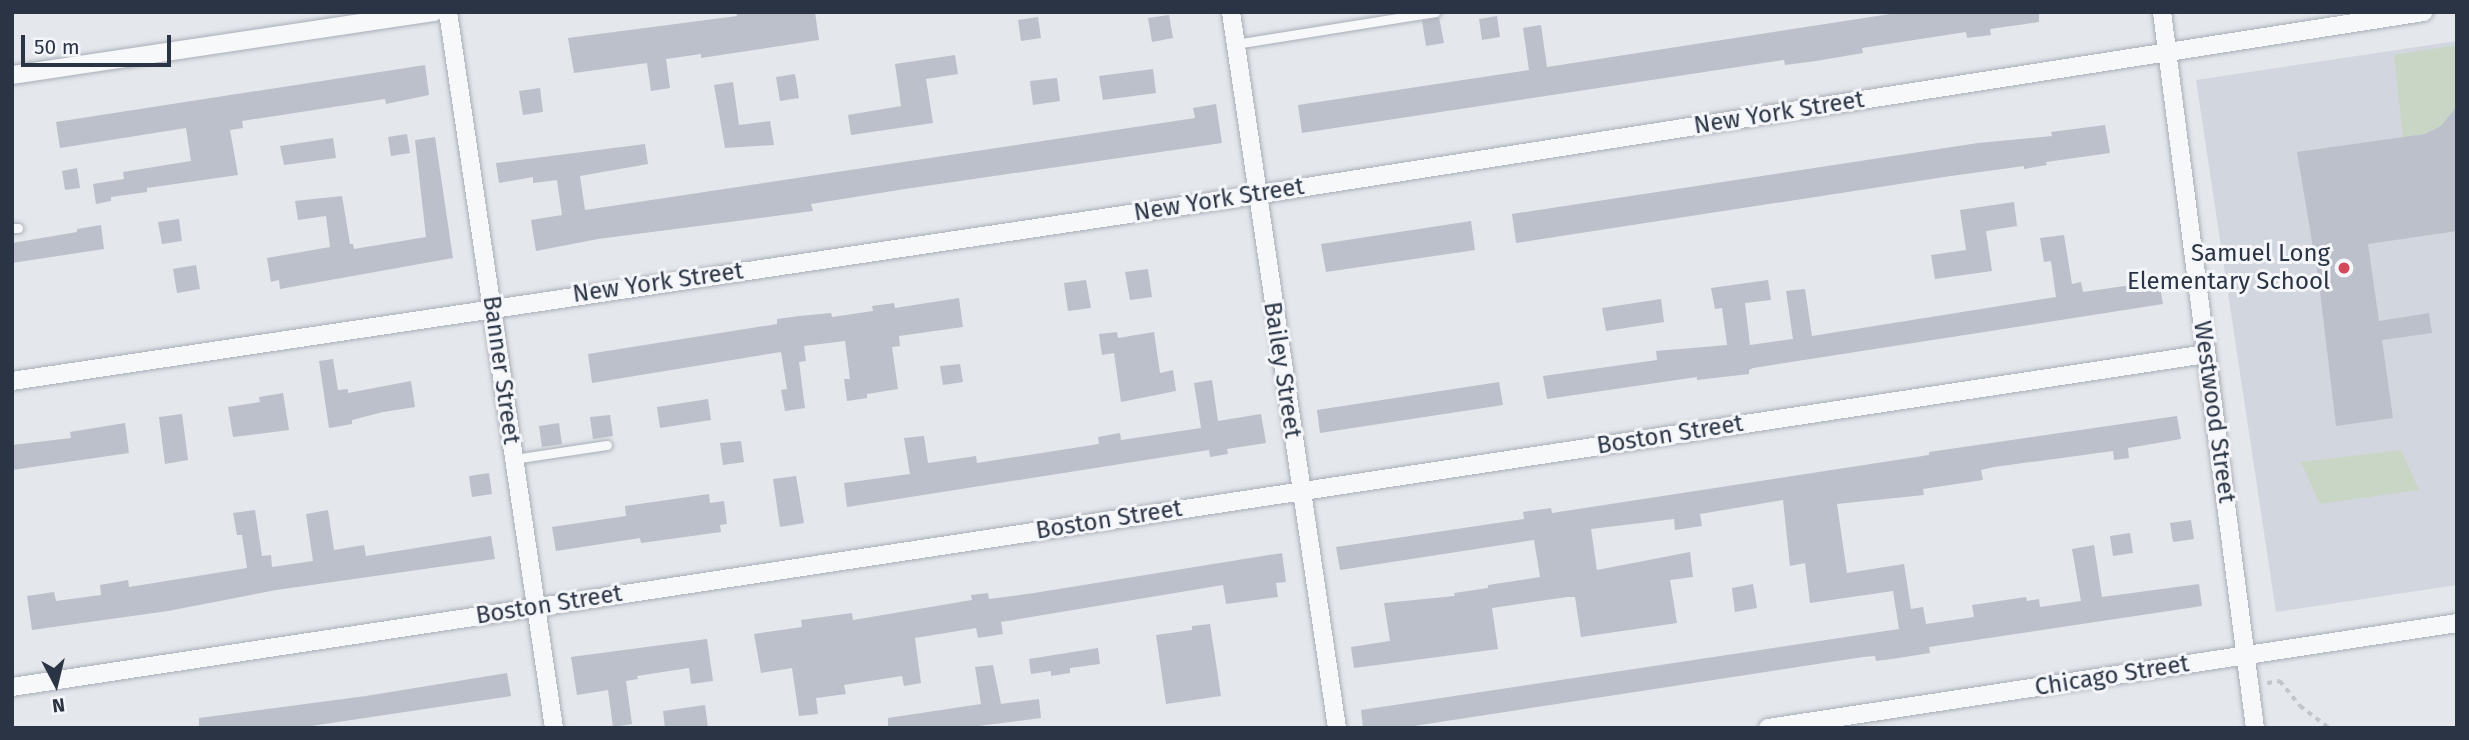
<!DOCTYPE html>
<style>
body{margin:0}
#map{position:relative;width:2469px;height:740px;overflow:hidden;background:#e4e7ec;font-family:"Fira Sans",sans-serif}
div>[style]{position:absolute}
.built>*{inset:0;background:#d2d6de}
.green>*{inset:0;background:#c9d6c5}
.building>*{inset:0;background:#bbc0ca}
.path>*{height:3.5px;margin-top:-1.75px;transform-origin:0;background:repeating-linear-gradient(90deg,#c2c5cb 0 5px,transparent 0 10px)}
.roads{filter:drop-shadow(0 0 2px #a9aeb7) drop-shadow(0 0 2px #a9aeb7)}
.service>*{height:9px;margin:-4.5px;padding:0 4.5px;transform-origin:4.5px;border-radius:4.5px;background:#f7f8fa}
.minor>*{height:18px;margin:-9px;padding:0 9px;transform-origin:9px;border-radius:9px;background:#f7f8fa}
.dots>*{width:19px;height:19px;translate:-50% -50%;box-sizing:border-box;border:4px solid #f4f6f9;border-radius:50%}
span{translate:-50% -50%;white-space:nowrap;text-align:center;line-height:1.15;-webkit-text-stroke:6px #f4f6f9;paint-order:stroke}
.street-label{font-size:24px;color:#2b3445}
.poi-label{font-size:24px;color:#2b3445}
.right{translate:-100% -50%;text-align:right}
.frame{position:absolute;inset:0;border:14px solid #2b3445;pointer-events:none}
.north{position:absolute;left:21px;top:649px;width:70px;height:70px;-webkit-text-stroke:5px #f4f6f9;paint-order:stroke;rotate:173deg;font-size:19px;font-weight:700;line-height:28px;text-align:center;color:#2b3445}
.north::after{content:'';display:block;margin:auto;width:24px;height:32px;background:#2b3445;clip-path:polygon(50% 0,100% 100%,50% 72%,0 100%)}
.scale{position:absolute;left:21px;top:35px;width:150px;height:32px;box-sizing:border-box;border:4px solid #2b3445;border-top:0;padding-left:9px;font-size:21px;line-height:24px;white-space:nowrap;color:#2b3445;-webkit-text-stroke:5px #f4f6f9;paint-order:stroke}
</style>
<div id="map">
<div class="built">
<div style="clip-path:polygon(2457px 41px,2457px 585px,2276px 612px,2196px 80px)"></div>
</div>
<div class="green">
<div style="clip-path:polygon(2457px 45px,2457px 106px,2441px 126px,2425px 134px,2403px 137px,2394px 55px)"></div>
<div style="clip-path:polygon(2401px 450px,2419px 490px,2320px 504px,2301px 462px)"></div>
</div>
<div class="building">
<div style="clip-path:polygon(736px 12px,815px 12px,819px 40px,701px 58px,701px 54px,666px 59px,670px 88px,651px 91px,647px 63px,574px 73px,568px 38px,737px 16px)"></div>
<div style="clip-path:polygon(1903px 12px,2039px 12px,2039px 22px,1990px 29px,1991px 35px,1967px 38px,1966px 32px,1862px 48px,1863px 53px,1816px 61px,1785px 65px,1784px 60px,1777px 61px,1302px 133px,1298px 105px,1529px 70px,1523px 28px,1541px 25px,1547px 67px)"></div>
<div style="clip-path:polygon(1169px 15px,1173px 38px,1152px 42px,1148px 18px)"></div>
<div style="clip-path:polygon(1497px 16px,1500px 37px,1482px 40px,1479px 19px)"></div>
<div style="clip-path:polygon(1038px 17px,1041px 38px,1021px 41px,1018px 20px)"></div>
<div style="clip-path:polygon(1439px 17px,1444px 43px,1426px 46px,1422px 21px)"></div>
<div style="clip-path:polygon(955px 55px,958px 74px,926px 79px,933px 123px,851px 135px,848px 115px,901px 106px,895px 64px)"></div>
<div style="clip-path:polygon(425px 65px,429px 95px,386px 104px,385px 99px,242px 121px,243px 128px,230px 130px,238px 175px,147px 188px,147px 192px,111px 197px,111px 201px,96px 204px,93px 184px,124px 179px,123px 172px,191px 161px,186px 128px,60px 148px,56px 122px)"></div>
<div style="clip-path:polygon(1153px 69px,1156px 93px,1103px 100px,1099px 76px)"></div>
<div style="clip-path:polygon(795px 74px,799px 98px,780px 101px,776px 77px)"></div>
<div style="clip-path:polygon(1057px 78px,1060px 101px,1033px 105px,1030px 81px)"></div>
<div style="clip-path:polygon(733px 82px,739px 125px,770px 121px,774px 145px,725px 148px,714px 85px)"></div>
<div style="clip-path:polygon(540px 88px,543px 112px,523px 115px,519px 91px)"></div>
<div style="clip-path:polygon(1216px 104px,1222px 143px,905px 189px,811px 204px,813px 211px,598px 239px,536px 251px,531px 220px,562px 215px,557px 180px,533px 183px,533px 177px,499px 183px,496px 163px,645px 144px,648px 164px,580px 176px,585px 210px,1195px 118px,1193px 108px)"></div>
<div style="clip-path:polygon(2457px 106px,2457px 231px,2368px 244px,2379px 321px,2429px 313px,2432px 333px,2382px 340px,2393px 418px,2336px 426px,2319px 283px,2297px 152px,2425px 134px,2441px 126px)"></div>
<div style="clip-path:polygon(2105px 125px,2110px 153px,2046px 162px,2047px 165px,2024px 169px,2024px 166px,1951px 176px,1516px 243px,1512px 214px,1978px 143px,2052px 136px,2051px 132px)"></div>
<div style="clip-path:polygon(407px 134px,410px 153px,391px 156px,388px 137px)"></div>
<div style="clip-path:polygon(435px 137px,453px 258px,280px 289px,279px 280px,271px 282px,267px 258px,330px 247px,326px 216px,298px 220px,295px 201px,342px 196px,350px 244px,353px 244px,354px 249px,426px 237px,415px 140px)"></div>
<div style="clip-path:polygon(333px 138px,336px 158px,284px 165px,280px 146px)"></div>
<div style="clip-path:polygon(77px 168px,80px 188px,65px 190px,62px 171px)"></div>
<div style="clip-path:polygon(2014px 202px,2017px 226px,1986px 231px,1992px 271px,1935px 279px,1931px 255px,1966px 250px,1960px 210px)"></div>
<div style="clip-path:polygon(179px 219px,182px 241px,162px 244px,158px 222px)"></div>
<div style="clip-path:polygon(1471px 221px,1475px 250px,1326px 272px,1321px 244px)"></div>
<div style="clip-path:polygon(101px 225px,104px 249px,12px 263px,12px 243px,77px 232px,77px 229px)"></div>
<div style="clip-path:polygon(2064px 235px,2072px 284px,2081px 282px,2083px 292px,2159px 281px,2163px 304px,1753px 368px,1749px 370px,1749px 374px,1697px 380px,1697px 377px,1547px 399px,1543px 376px,1657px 360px,1656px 351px,1727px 345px,1722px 308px,1715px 309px,1711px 288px,1768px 280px,1771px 300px,1745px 303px,1750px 345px,1793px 339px,1786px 291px,1805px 289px,1812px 336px,2056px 297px,2051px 261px,2044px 262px,2040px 238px)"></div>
<div style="clip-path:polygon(196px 265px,200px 289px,177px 293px,173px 269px)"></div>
<div style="clip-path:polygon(1148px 269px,1152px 297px,1130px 300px,1125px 272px)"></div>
<div style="clip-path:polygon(1086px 280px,1091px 308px,1068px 311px,1064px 283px)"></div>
<div style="clip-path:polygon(959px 298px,963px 327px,899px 336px,900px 346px,892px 347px,898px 389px,867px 394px,867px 398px,847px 401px,844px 379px,850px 379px,845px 341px,804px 346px,806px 361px,799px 362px,805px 408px,785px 411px,781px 390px,787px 389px,781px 352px,592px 383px,588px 354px,777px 324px,777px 319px,799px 316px,831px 313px,832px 317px,873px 311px,872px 306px,894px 303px,895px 308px)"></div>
<div style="clip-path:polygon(1661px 299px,1664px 322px,1606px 331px,1602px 308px)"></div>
<div style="clip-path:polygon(1117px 332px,1118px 338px,1154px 332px,1160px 373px,1173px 370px,1176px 391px,1121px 402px,1114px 353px,1102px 355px,1099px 334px)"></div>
<div style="clip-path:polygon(333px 359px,338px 390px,348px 389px,348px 393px,411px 381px,415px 407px,383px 412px,352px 420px,352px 424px,329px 428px,319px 361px)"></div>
<div style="clip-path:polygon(960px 364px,963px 382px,943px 385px,940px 366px)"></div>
<div style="clip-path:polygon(1212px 380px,1218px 421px,1261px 414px,1266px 443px,1227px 449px,1228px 454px,1210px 457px,1209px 450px,847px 507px,844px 483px,910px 474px,904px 438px,924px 436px,928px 463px,976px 456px,977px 463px,1099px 444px,1098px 437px,1120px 433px,1121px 440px,1201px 428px,1194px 383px)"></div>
<div style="clip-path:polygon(1499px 382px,1503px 405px,1320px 433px,1317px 410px)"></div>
<div style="clip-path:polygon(283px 393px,289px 430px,233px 437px,228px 407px,260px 402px,259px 397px)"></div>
<div style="clip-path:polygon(708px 399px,711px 420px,660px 428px,657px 407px)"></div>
<div style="clip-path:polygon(182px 414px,188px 460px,165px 464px,159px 417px)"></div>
<div style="clip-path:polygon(610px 415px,613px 436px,593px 439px,590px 417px)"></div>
<div style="clip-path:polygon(2177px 416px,2181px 439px,2128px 448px,2129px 458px,2114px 460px,2113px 451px,1994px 467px,1981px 470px,1983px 480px,1923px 489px,1924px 495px,1837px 504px,1847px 573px,1904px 564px,1911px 609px,1923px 607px,1926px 624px,1974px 617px,1972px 605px,2026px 597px,2027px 601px,2039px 599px,2040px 607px,2081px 601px,2072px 549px,2094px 545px,2102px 597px,2199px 584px,2202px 606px,1929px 647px,1930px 653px,1892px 659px,1876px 661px,1875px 656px,1863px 657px,1401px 728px,1363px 728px,1361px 710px,1899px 629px,1893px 591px,1810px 603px,1805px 563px,1790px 566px,1783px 500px,1700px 514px,1702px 526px,1675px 530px,1674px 519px,1591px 529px,1597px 570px,1690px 552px,1693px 577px,1670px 580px,1677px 623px,1581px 637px,1575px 597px,1567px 597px,1492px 608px,1498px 649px,1354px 668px,1351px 647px,1390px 641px,1384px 603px,1455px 596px,1454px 593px,1488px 588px,1488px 585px,1540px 577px,1534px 540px,1340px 570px,1336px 547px,1524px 519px,1523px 512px,1551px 508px,1552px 513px,1929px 455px,1929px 452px)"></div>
<div style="clip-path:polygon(125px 423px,129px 453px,12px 470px,12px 445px,71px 438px,70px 432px)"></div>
<div style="clip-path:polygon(559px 423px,562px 444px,542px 447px,539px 426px)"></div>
<div style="clip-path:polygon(741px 441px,744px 462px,723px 465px,720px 443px)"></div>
<div style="clip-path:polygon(489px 473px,492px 494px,472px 497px,469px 476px)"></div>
<div style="clip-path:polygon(796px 476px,804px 523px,780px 527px,773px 479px)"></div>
<div style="clip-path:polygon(709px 494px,710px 503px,724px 501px,727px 524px,720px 525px,721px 532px,641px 543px,640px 538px,556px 551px,552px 527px,626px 516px,625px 506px)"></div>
<div style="clip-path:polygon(255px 510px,262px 556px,271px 555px,272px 567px,313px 561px,306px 514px,328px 510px,334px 550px,364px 545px,366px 556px,491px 536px,495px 559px,276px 590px,168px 611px,32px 630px,27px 596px,54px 592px,56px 601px,101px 595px,100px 585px,128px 580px,129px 587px,247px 568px,242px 535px,237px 535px,233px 513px)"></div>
<div style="clip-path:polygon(2191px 520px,2194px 539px,2173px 542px,2170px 523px)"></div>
<div style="clip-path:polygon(2130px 533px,2133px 553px,2113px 556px,2110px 536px)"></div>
<div style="clip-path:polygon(1282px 553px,1286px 582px,1276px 583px,1278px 597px,1226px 604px,1223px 585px,1001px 622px,1003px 634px,978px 638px,976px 628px,915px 638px,921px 683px,904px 686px,902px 676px,844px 685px,846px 694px,816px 698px,818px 714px,799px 716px,792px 668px,761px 673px,754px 634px,802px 627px,801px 620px,852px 613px,853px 620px,972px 600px,971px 595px,988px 593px,989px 599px,1034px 593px)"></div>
<div style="clip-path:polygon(1753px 584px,1757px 608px,1735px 612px,1732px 588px)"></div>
<div style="clip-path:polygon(1210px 624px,1221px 696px,1166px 704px,1156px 635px,1192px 630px,1192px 626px)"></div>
<div style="clip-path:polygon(707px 639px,713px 681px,691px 684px,689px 668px,637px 676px,638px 679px,626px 681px,632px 724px,613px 727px,608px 690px,577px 695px,571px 657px)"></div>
<div style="clip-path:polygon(1098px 648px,1100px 664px,1070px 668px,1070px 673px,1051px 676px,1051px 671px,1031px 674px,1029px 659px)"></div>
<div style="clip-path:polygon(993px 665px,1001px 704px,1039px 699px,1041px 718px,962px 728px,888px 728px,888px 718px,981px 704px,975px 667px)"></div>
<div style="clip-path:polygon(507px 673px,511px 696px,298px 728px,199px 728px,199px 718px,366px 696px)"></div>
<div style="clip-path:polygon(705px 705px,708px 728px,665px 728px,663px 711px)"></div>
</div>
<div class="path">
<div style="left:2267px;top:683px;width:13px;rotate:-9deg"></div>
<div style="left:2280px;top:681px;width:32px;rotate:51deg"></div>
<div style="left:2300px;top:706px;width:36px;rotate:37deg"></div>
</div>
<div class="roads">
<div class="service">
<div style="left:1235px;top:44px;width:203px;rotate:-9.1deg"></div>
<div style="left:12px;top:228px;width:6px"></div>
<div style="left:514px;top:459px;width:94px;rotate:-8.6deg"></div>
</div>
<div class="minor">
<div style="left:448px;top:12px;width:724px;rotate:81.58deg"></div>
<div style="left:1231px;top:12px;width:724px;rotate:81.58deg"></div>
<div style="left:2162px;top:12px;width:722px;rotate:82.6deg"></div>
<div style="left:12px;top:75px;width:427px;rotate:-8.5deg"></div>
<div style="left:12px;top:381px;width:1238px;rotate:-8.5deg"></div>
<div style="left:1236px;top:198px;width:1202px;rotate:-8.9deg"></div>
<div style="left:12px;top:687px;width:2219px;rotate:-8.63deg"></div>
<div style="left:1768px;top:728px;width:697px;rotate:-8.66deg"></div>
</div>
</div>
<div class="dots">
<div style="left:2344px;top:268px;background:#d1495b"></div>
</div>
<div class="street-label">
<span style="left:1779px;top:113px;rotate:-9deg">New York Street</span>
<span style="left:1219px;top:200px;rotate:-9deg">New York Street</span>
<span style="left:658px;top:283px;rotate:-8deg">New York Street</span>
<span style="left:501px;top:370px;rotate:82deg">Banner Street</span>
<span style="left:1282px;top:370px;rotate:81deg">Bailey Street</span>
<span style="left:2214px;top:412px;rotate:82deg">Westwood Street</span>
<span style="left:1670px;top:435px;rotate:-9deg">Boston Street</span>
<span style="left:1109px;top:520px;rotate:-9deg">Boston Street</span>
<span style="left:549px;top:605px;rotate:-9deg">Boston Street</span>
<span style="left:2112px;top:676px;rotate:-9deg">Chicago Street</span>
</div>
<div class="poi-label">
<span class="right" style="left:2330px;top:268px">Samuel Long<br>Elementary School</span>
</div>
<div class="frame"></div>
<div class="north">N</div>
<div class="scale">50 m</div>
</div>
